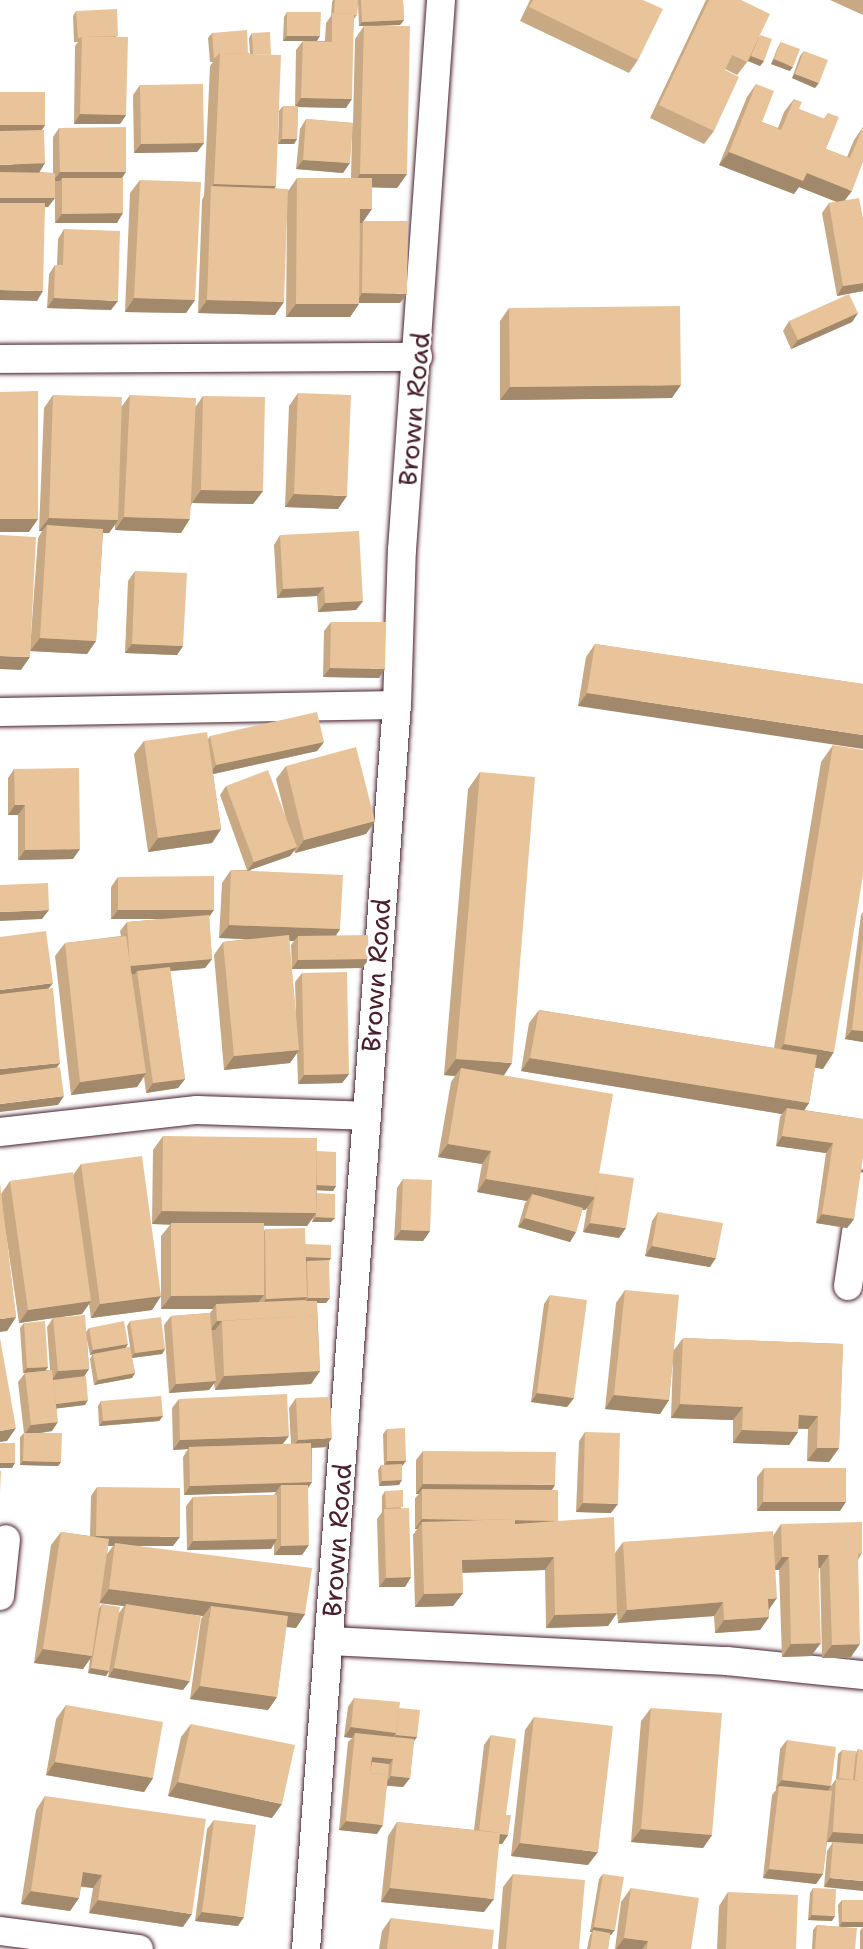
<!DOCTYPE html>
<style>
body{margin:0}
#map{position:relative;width:863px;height:1949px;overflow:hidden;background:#fff;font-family:"Shantell Sans",sans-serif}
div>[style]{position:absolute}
.roads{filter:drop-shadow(0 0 2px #4a1f2b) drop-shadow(0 0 2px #4a1f2b)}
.minor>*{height:28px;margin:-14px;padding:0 14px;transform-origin:14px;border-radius:14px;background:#fff}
.wall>*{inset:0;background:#c8a984}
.shaded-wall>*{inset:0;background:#a3896c}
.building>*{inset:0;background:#e9c49a}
span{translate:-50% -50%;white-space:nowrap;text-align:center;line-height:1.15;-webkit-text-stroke:5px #fff;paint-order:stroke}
.street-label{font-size:26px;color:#4a1f2b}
</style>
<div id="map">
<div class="roads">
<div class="minor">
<div style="left:0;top:359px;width:418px;rotate:-0.3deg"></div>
<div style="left:0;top:712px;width:397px;rotate:-1deg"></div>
<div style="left:0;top:1132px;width:198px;rotate:-6.4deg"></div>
<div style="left:197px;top:1110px;width:168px;rotate:2deg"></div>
<div style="left:848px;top:1286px;width:101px;rotate:-81.5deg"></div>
<div style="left:0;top:1596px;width:57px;rotate:-84deg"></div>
<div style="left:330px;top:1641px;width:398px;rotate:2.9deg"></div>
<div style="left:727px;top:1661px;width:137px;rotate:5.9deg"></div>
<div style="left:0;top:1931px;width:140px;rotate:7.4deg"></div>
<div style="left:306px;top:1949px;width:1247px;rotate:-85.82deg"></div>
<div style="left:397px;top:705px;width:155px;rotate:-88.2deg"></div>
<div style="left:402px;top:550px;width:551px;rotate:-85.94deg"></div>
</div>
</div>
<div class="wall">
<div style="clip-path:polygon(333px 0,403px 0,404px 20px,400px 25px,375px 26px,407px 174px,397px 188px,372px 187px,364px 221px,400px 303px,359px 303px,350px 317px,286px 317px,287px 215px,275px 315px,198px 313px,202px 200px,204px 196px,210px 66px,213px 62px,210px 62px,208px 38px,212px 33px,250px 54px,249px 38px,252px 33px,274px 188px,288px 191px,297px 178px,351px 178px,352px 134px,343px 173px,296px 169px,300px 129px,306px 119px,353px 123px,355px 39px,364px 26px,359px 26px,358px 2px,357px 15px,354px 19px,346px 108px,298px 107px,297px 139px,294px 144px,278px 144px,279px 111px,283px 106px,295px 106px,296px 50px,303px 41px,325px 41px,326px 23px,331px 16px,332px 2px)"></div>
<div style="clip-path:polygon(530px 0,643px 0,638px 60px,629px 73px,520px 21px)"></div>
<div style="clip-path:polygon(706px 0,741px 0,759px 37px,764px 61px,760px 66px,748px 61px,737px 75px,725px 69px,714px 131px,704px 144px,650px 118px)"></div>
<div style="clip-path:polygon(830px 0,863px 0,863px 15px)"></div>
<div style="clip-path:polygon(76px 11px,117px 37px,126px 115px,120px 124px,74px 124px,75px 46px,78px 42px,74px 42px,73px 16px)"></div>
<div style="clip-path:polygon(287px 12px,317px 41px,283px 41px,284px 17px)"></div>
<div style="clip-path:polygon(781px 42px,790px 71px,771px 64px,778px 47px)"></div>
<div style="clip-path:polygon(804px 51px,815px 88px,792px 78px,800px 56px)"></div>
<div style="clip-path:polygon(756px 84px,762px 122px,778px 128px,784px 112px,794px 99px,799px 109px,824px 119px,828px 113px,826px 149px,847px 157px,854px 140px,863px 127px,845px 200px,863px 218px,863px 291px,837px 296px,822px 213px,829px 203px,837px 202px,799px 187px,794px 194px,719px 165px,747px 97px)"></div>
<div style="clip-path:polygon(140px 85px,204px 143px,197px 152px,134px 153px,133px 95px)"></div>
<div style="clip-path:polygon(0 92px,45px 125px,42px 130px,39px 172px,53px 173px,53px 137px,59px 128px,122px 178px,117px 223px,55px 223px,55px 198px,48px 207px,45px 207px,37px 301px)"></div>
<div style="clip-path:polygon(140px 180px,195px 300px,186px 313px,125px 312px,130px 193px)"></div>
<div style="clip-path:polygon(64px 229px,111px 310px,47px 308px,49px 274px,55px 265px,57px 265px,58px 239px)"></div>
<div style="clip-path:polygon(509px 308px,672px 398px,500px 400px,500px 321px)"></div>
<div style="clip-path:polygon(858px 313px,852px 322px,791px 349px,783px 331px,789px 321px)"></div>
<div style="clip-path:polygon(298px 393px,338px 509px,285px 507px,289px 406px)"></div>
<div style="clip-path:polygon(53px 395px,122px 406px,130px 395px,196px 406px,203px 396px,263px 491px,253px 504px,192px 503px,181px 533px,115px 530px,115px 525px,109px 533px,103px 533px,96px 641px,87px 654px,30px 651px,21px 670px,30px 649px,38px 538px,42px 531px,39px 531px,44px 408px)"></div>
<div style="clip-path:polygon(280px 535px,363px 601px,356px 610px,318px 612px,317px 596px,277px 598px,274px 545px)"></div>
<div style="clip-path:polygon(135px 571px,183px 646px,177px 655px,125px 653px,128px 581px)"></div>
<div style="clip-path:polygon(331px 622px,379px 678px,323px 677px,324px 631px)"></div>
<div style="clip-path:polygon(595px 644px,863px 684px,578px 706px,586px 657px)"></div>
<div style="clip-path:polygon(210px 736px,324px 742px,317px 751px,213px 774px,221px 829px,212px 843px,148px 852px,134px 754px,144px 741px,208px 739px)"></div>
<div style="clip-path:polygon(833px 745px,823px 1069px,815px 1067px,809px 1103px,804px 1110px,863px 1119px,854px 1219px,847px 1228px,816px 1223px,826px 1153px,776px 1146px,780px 1117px,782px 1114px,521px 1071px,529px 1023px,539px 1010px,774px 1048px,821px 762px)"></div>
<div style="clip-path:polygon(286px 766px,375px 821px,366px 834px,295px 853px,294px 850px,290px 856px,250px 870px,340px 929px,336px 935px,369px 959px,362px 968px,292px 969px,291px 945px,294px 941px,289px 941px,296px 1017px,295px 982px,302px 973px,349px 1074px,342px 1083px,298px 1084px,297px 1053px,290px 1063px,224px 1070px,214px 955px,223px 942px,247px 939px,219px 938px,222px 883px,231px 870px,247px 870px,220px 795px,226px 786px,286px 819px,276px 779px)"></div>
<div style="clip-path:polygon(14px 769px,73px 859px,18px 860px,18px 815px,8px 815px,8px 778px)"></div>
<div style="clip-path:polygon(480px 772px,504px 1076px,599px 1173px,619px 1238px,583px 1232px,587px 1208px,585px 1210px,582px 1210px,576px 1232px,570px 1242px,518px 1227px,525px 1203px,527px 1201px,477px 1192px,482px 1164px,438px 1157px,451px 1082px,455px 1076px,444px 1075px,468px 789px)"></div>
<div style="clip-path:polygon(118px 877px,214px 910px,209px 917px,212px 959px,205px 968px,170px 971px,185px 1079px,178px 1088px,146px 1093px,144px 1077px,137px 1087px,71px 1095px,55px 956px,65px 943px,121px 936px,120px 931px,127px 922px,162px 919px,111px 919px,111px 887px)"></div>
<div style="clip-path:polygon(863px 912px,863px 1042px,845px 1039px,861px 915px)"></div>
<div style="clip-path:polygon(163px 1136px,317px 1151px,336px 1186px,333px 1191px,317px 1190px,317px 1194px,335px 1218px,331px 1222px,312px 1222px,313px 1218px,307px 1226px,264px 1226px,264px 1230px,305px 1245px,331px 1258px,329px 1261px,326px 1303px,317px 1303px,320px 1371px,311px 1384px,215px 1390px,214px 1383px,209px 1390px,169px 1393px,164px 1325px,171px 1316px,210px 1313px,213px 1309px,161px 1309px,161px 1236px,170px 1225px,152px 1224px,153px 1150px)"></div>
<div style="clip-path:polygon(81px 1164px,161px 1296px,152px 1310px,91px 1318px,89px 1304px,82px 1314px,61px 1317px,86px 1332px,89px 1328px,128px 1344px,125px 1348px,130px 1347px,127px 1326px,130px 1321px,165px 1349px,162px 1354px,132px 1358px,135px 1373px,132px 1378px,94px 1385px,90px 1359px,93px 1354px,90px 1355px,87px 1339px,89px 1369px,84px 1376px,85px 1405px,57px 1408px,52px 1431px,41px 1433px,61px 1462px,58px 1466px,20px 1465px,20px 1437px,24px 1433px,18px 1382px,25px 1373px,26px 1373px,23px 1373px,20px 1328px,24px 1323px,48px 1367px,46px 1370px,50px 1370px,47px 1327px,53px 1318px,19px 1323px,5px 1227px,16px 1317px,7px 1331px,1px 1194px,10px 1181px,73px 1175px)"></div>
<div style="clip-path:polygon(403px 1179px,430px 1231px,423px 1241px,394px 1240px,397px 1188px)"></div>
<div style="clip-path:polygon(658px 1212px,710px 1267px,645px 1256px,652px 1221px)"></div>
<div style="clip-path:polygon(625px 1290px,674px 1350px,683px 1338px,843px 1344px,839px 1448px,829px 1462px,807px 1461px,808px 1429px,798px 1429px,798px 1432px,789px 1445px,733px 1443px,733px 1420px,671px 1418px,673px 1358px,669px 1400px,660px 1414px,605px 1409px,616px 1303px)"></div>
<div style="clip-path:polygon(550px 1295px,574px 1398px,567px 1407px,531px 1402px,544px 1304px)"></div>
<div style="clip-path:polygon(296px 1398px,326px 1447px,312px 1448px,312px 1482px,308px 1488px,302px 1555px,274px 1555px,274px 1543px,271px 1549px,187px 1550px,186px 1506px,193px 1497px,274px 1495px,276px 1492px,184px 1495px,183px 1457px,188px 1449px,173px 1450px,172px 1408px,179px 1399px,283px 1444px,291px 1444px,289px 1408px)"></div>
<div style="clip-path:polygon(101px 1401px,163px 1416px,159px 1421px,99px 1426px,98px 1406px)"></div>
<div style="clip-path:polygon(387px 1429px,406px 1461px,402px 1466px,399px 1485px,379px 1486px,378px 1470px,381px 1465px,384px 1465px,383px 1434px)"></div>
<div style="clip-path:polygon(585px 1432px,611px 1513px,576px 1512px,579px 1441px)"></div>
<div style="clip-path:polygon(423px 1451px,552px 1490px,558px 1521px,615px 1553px,623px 1542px,773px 1536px,781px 1524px,862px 1553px,858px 1560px,851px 1657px,822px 1658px,820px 1568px,819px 1568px,811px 1656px,782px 1657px,779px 1570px,775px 1570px,769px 1610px,769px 1617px,760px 1630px,715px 1633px,714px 1616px,618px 1623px,617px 1613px,608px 1626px,546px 1628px,545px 1570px,462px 1573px,463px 1593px,453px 1606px,415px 1607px,413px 1535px,417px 1529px,415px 1529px,415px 1498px,419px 1494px,416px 1494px,416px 1460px)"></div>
<div style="clip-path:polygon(764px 1468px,840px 1511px,757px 1511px,757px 1477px)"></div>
<div style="clip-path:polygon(evenodd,97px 1487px,173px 1546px,138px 1546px,305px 1614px,296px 1628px,286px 1627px,277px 1697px,268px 1710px,190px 1699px,201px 1619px,203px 1616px,191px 1614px,183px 1690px,108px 1677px,109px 1671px,106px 1676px,88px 1673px,90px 1659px,83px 1669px,34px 1663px,51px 1545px,61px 1532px,90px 1536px,91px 1496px,97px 1487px,108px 1546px,113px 1546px,107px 1554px,108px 1546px,97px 1487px,100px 1603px,124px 1606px,119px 1613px,102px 1604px,99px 1608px,100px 1603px)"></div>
<div style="clip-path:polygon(385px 1491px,402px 1509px,411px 1577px,405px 1587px,379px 1587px,377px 1519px,382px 1512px,382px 1496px)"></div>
<div style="clip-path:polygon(354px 1698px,399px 1708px,417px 1737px,414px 1741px,410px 1778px,403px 1787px,387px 1786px,377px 1834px,339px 1830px,348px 1742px,352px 1738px,344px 1737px,348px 1707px)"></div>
<div style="clip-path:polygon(66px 1705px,153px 1778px,144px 1792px,46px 1775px,56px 1719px)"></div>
<div style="clip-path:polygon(651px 1708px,712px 1835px,703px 1848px,631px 1842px,641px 1721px)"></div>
<div style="clip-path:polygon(534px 1717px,588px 1865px,511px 1856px,525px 1730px)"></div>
<div style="clip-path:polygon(191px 1724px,272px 1818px,168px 1796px,181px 1737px)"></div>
<div style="clip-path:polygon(491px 1735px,506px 1815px,508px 1835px,502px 1844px,499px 1844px,484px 1912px,381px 1902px,388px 1836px,397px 1822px,474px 1830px,484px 1745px)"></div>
<div style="clip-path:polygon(787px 1740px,831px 1786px,836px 1779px,838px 1754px,842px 1750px,856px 1753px,858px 1749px,863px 1844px,824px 1887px,827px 1851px,833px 1842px,827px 1842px,823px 1874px,816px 1884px,763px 1878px,772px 1795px,776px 1790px,780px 1749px)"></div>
<div style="clip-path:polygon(45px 1796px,183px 1927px,89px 1913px,93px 1888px,81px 1887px,79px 1898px,70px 1911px,21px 1904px,36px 1810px)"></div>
<div style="clip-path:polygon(214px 1820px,238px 1926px,195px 1921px,207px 1829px)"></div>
<div style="clip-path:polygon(513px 1874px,579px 1949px,498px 1949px,503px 1887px)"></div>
<div style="clip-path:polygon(603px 1874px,611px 1935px,610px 1935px,608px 1949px,587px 1949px,590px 1935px,592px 1932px,590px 1932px,599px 1879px)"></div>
<div style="clip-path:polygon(631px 1888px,691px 1949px,615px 1949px,621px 1902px)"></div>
<div style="clip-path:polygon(813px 1888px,832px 1921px,808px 1920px,810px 1893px)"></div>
<div style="clip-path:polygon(728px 1892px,796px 1949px,717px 1949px,719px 1906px)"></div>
<div style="clip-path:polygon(842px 1900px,843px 1927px,855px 1949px,812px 1949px,813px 1930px,817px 1925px,839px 1927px,838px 1905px)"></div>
<div style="clip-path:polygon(391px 1918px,492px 1949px,379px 1949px,382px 1931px)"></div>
<div style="clip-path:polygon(863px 1927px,863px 1949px,860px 1949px,860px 1931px)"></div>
</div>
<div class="shaded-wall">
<div style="clip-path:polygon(404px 20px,400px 25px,359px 26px,362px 22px)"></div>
<div style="clip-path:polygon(287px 36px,320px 36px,317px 41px,283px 41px)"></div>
<div style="clip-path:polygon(751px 56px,764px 61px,760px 66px,748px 61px)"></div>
<div style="clip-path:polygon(774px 59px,793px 67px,790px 71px,771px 64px)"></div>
<div style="clip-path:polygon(795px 74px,819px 83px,815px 88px,792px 78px)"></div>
<div style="clip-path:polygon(301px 98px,352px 99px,346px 108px,295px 107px)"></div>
<div style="clip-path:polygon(80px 114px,126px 115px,120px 124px,74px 124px)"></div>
<div style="clip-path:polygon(0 125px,45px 125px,39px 134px,0 134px)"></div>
<div style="clip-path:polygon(282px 139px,297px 139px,294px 144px,278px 144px)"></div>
<div style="clip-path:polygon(204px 143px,197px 152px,134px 153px,141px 144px)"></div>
<div style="clip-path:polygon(729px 152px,807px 173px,852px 191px,842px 204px,799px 187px,794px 194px,719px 165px)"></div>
<div style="clip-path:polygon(303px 160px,350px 163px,343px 173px,296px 169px)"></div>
<div style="clip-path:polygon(45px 163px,39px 173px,0 174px,0 165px)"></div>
<div style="clip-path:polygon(60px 172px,126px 172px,120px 181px,62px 178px,60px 181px,53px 181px)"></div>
<div style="clip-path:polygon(360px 174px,407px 174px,397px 188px,351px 187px)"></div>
<div style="clip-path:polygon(214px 184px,276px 186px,266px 200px,211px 187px)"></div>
<div style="clip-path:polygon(0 198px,55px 198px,48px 207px,0 207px)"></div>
<div style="clip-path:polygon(360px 209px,372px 209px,363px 222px,363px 221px,362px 223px,351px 223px)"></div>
<div style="clip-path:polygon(123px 213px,117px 223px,55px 223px,62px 214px)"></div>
<div style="clip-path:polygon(863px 283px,863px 291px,837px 296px,843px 286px)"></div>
<div style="clip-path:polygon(0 290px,43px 291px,37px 301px,0 300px)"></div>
<div style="clip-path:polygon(362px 293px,407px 294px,400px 303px,356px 303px)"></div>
<div style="clip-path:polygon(54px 298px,118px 301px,111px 310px,47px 308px)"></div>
<div style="clip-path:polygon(134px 298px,195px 300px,186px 313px,125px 312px)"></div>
<div style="clip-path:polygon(207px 300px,284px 302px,275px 315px,198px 313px)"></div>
<div style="clip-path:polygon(296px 304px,359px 304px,350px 317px,286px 317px)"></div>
<div style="clip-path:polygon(858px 313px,852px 322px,791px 349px,798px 340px)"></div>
<div style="clip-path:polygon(681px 385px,672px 398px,500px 400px,510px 387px)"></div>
<div style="clip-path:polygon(201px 490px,263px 491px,253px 504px,192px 503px)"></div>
<div style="clip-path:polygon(294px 494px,347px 496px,338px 509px,285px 507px)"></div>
<div style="clip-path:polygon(124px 517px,190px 519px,181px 533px,115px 530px)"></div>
<div style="clip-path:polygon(49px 518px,118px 520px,109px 533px,47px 532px,47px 525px,42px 531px,39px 531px)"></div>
<div style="clip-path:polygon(0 519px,38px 519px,29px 532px,0 532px)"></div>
<div style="clip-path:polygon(324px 587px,317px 596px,277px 598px,283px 589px)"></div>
<div style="clip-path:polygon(363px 601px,356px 610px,318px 612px,325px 603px)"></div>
<div style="clip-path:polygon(40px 638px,96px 641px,87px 654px,30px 651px)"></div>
<div style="clip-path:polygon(132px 644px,183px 646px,177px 655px,125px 653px)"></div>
<div style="clip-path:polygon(0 656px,30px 657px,21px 670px,0 669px)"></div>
<div style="clip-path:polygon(330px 668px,385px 669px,379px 678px,323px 677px)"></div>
<div style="clip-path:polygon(587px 693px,863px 735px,863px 749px,578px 706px)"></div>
<div style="clip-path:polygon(324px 742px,317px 751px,209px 775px,216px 765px)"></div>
<div style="clip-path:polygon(15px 805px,25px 805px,18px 815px,8px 815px)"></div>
<div style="clip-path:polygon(375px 821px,366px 834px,295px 853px,304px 840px)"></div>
<div style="clip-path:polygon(221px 829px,212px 843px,148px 852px,158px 838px)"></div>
<div style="clip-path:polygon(297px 847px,290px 856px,247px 871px,254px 862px)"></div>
<div style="clip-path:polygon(80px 849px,73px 859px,18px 860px,25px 850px)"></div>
<div style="clip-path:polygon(49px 910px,42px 919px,0 921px,0 912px)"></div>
<div style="clip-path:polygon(118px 910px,214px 910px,207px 919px,111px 919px)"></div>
<div style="clip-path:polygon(229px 925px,340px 929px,331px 943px,298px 936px,294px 941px,219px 938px)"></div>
<div style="clip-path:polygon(212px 959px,205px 968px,137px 974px,137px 971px,135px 974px,124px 975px,130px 966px)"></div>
<div style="clip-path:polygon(369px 959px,362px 968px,292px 969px,298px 960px)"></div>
<div style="clip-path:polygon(53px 983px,46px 992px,0 998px,0 990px)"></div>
<div style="clip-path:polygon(852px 1030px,863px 1031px,863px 1042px,845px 1039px)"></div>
<div style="clip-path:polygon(784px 1044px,834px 1052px,823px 1069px,772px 1061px)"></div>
<div style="clip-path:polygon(299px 1050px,290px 1063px,224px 1070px,234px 1056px)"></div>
<div style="clip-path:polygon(530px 1058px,809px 1103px,800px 1117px,787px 1108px,782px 1114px,521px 1071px)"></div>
<div style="clip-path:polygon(456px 1059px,512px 1063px,501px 1080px,461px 1068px,455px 1076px,444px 1075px)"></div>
<div style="clip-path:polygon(60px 1063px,54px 1072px,0 1078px,0 1069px)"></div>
<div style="clip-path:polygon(146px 1073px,137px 1087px,71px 1095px,80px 1082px)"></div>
<div style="clip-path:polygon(349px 1074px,342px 1083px,298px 1084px,304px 1075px)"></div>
<div style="clip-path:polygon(185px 1079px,178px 1088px,146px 1093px,153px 1083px)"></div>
<div style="clip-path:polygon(64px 1096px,58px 1105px,0 1112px,0 1104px)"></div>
<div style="clip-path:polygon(782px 1136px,833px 1143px,826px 1153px,776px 1146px)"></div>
<div style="clip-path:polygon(448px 1144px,491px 1151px,482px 1164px,438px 1157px)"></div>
<div style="clip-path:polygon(486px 1179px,595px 1197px,585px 1210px,530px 1201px,532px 1194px,527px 1201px,477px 1192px)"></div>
<div style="clip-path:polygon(315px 1185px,336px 1186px,333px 1191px,312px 1190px)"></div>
<div style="clip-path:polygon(162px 1211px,316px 1213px,307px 1226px,152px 1224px)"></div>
<div style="clip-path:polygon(822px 1214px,854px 1219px,847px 1228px,816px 1223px)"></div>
<div style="clip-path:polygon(316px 1217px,335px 1218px,331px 1222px,312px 1222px)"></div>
<div style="clip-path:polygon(525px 1218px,576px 1232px,570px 1242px,518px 1227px)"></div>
<div style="clip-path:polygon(590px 1223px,626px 1228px,619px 1238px,583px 1232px)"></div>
<div style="clip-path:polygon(401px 1230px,430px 1231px,423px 1241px,394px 1240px)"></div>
<div style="clip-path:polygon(652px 1246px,716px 1258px,710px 1267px,645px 1256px)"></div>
<div style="clip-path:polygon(305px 1257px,331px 1258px,327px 1263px,307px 1261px,306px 1262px)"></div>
<div style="clip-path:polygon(264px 1295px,254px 1308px,216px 1304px,213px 1309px,161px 1309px,171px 1296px)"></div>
<div style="clip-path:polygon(161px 1296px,152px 1310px,91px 1318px,100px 1304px)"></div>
<div style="clip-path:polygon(307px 1297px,300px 1307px,260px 1308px,266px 1299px)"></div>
<div style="clip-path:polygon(308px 1298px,330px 1298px,326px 1303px,305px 1303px)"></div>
<div style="clip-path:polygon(91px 1301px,82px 1314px,19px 1323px,28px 1310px)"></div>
<div style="clip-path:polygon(16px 1317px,7px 1331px,0 1332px,0 1319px)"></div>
<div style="clip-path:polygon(217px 1321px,222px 1321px,215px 1330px,210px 1330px)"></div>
<div style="clip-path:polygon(128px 1344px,125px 1349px,90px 1355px,93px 1350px)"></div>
<div style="clip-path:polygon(165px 1349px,162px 1354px,131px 1358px,135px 1353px)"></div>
<div style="clip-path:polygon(48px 1367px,45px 1371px,23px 1373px,27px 1368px)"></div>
<div style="clip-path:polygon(89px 1369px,83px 1378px,51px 1381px,58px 1371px)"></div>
<div style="clip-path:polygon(320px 1371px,311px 1384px,215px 1390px,224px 1376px)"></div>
<div style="clip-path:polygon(135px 1373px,132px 1378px,94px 1385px,98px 1380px)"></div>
<div style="clip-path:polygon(216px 1381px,209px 1390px,169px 1393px,176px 1384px)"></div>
<div style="clip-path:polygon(537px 1393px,574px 1398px,567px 1407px,531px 1402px)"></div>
<div style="clip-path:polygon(614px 1395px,669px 1400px,660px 1414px,605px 1409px)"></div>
<div style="clip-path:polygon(88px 1400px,85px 1405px,53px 1409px,56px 1404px)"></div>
<div style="clip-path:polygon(680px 1404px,743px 1407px,733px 1420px,671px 1418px)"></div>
<div style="clip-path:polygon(799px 1415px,818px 1416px,808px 1429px,790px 1428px)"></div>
<div style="clip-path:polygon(163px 1416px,159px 1421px,99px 1426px,103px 1421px)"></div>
<div style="clip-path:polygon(58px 1422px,52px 1431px,24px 1435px,31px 1425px)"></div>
<div style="clip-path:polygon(16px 1428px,7px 1441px,0 1442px,0 1431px)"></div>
<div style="clip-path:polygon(742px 1430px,798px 1432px,789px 1445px,733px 1443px)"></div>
<div style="clip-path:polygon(289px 1436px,282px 1445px,189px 1447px,188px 1449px,173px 1450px,180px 1440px)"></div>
<div style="clip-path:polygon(332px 1438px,326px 1447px,291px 1449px,298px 1440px)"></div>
<div style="clip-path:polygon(817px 1448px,839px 1448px,829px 1462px,807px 1461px)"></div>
<div style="clip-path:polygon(23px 1461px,61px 1462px,58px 1466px,20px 1465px)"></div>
<div style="clip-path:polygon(387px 1461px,406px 1461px,402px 1466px,384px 1466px)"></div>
<div style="clip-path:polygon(0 1463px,15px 1463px,12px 1468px,0 1468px)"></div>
<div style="clip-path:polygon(402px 1480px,399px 1485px,379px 1486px,382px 1481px)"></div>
<div style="clip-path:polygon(312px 1482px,306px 1491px,281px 1485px,276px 1492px,184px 1495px,190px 1486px)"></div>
<div style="clip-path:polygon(423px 1484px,555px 1485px,549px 1495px,422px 1489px,419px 1494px,416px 1494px)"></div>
<div style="clip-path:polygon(763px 1502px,846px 1502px,840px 1511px,757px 1511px)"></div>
<div style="clip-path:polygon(583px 1503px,618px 1504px,611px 1513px,576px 1512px)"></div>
<div style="clip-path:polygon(422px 1519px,558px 1521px,551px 1530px,422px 1522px,417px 1529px,415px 1529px)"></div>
<div style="clip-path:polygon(96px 1536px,180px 1537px,173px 1546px,114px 1546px,115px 1543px,113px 1546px,89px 1545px)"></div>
<div style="clip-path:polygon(277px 1539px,271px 1549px,187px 1550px,193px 1541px)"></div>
<div style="clip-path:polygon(309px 1545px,302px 1555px,274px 1555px,281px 1546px)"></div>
<div style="clip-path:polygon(818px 1555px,829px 1555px,820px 1568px,809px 1568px)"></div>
<div style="clip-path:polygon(554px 1557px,545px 1570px,452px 1573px,462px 1560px)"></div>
<div style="clip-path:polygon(782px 1557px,789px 1557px,779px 1570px,773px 1570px)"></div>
<div style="clip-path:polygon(411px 1577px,405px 1587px,379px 1587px,386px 1578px)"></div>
<div style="clip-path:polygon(109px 1589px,305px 1614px,296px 1628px,209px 1617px,211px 1606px,203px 1616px,125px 1606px,126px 1604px,124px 1606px,99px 1603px)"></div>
<div style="clip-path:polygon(463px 1593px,453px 1606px,415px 1607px,424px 1594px)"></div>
<div style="clip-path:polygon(777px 1598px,768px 1611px,768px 1599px)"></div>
<div style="clip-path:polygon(723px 1602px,714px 1616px,618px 1623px,627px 1610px)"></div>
<div style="clip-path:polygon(617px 1613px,608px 1626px,546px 1628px,555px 1615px)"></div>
<div style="clip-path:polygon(769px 1617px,760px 1630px,715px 1633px,724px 1620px)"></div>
<div style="clip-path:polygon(821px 1643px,811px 1656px,782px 1657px,791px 1644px)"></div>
<div style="clip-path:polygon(860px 1644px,851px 1657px,822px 1658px,832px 1645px)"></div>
<div style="clip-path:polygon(43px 1649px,92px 1656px,83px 1669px,34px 1663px)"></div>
<div style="clip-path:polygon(91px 1668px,109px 1671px,106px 1676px,88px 1673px)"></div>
<div style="clip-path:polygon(114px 1668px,190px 1681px,183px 1690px,108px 1677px)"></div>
<div style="clip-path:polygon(200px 1686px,277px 1697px,268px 1710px,190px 1699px)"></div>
<div style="clip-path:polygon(351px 1727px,396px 1733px,390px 1742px,355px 1733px,352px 1738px,344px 1737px)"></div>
<div style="clip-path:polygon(396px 1735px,417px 1737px,413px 1742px,392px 1740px)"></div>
<div style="clip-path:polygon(372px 1757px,393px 1759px,386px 1769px,368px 1766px)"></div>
<div style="clip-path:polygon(55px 1762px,153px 1778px,144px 1792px,46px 1775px)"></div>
<div style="clip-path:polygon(391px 1776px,410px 1778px,403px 1787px,384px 1785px)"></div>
<div style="clip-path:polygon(782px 1780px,831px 1786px,825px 1795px,779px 1786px,775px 1789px)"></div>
<div style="clip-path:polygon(178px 1782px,282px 1804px,272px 1818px,168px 1796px)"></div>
<div style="clip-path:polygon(346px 1821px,383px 1825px,377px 1834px,339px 1830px)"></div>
<div style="clip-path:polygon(641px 1829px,712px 1835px,703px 1848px,631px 1842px)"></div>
<div style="clip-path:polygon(479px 1831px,508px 1835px,502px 1844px,472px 1841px)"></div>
<div style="clip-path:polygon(833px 1832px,863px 1834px,863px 1844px,827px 1842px)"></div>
<div style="clip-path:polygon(520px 1843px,598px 1852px,588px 1865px,511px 1856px)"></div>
<div style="clip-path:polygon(769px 1869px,823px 1874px,816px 1884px,763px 1878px)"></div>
<div style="clip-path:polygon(83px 1872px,102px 1875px,93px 1888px,74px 1885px)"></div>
<div style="clip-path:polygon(830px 1878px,863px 1881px,863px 1891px,824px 1887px)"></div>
<div style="clip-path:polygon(390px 1888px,494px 1899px,484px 1912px,381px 1902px)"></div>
<div style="clip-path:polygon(31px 1891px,79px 1898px,70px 1911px,21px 1904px)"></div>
<div style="clip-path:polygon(98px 1900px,192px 1914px,183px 1927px,89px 1913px)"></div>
<div style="clip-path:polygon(202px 1912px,244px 1917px,238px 1926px,195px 1921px)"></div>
<div style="clip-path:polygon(812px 1915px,835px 1916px,832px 1921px,808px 1920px)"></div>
<div style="clip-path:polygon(842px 1922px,863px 1922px,863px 1927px,839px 1927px)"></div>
<div style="clip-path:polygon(594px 1927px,615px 1930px,611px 1935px,593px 1932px,593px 1930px,592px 1932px,590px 1932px)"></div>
<div style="clip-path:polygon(624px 1938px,648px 1941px,642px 1949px,616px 1949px)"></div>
</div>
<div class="building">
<div style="clip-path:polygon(335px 0,358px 0,357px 15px,354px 15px,354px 14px,334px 13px)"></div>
<div style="clip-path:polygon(361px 0,403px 0,404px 20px,362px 22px)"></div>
<div style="clip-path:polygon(533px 0,643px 0,663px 9px,638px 60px,529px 7px)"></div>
<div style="clip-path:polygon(709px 0,741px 0,770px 14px,747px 62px,732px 55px,725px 70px,739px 77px,714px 131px,659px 105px)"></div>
<div style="clip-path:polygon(117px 9px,118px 36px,82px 36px,82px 37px,78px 38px,76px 11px)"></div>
<div style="clip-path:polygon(287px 12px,321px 12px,320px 36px,287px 36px)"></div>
<div style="clip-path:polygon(332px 13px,354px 14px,352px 99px,301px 98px,303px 41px,332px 42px)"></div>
<div style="clip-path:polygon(364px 26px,410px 26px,407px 174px,360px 174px)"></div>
<div style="clip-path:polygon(247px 30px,248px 54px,220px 53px,216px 57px,214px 58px,212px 33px)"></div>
<div style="clip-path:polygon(270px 32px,271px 55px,253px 54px,252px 33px)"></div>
<div style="clip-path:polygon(760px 35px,772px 39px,764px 61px,751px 56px)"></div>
<div style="clip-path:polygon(82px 36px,128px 37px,126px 115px,80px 114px)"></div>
<div style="clip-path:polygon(781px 42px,800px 49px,793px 67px,774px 59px)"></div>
<div style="clip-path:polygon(804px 51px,828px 60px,819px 83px,795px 74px)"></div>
<div style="clip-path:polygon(220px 53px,281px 55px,276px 186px,214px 184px)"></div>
<div style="clip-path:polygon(203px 84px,204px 143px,141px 144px,140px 85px)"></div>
<div style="clip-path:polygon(756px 84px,774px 91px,762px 122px,781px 130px,794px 99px,802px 102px,799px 109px,825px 119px,828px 113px,839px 117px,826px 149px,850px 158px,863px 127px,863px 162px,852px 191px,807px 173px,803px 181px,729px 152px)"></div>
<div style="clip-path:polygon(0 92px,45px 92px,45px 125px,0 125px)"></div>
<div style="clip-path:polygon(283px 106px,298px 106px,297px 139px,282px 139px)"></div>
<div style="clip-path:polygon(306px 119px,353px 123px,350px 163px,303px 160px)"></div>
<div style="clip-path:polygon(126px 127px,126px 172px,60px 172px,59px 128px)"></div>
<div style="clip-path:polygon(44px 130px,45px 163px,0 165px,0 131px)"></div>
<div style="clip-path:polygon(0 172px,55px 173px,55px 198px,0 198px)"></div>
<div style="clip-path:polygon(62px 178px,123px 178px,123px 213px,62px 214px)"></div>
<div style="clip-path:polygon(297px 178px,372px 178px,372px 209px,360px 209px,359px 304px,296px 304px)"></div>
<div style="clip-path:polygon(140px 180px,201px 182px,195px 300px,134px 298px)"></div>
<div style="clip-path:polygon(211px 186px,288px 189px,284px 302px,207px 300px)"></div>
<div style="clip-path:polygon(859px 198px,863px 218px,863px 283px,843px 286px,829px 203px)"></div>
<div style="clip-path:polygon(0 203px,45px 203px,43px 291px,0 290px)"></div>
<div style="clip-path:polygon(363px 221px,408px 221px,407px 294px,362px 293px)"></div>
<div style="clip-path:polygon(64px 229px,120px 231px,118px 301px,54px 298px,55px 265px,63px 265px)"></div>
<div style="clip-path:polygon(849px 294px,858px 313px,798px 340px,789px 321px)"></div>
<div style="clip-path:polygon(680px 306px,681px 385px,510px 387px,509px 308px)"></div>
<div style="clip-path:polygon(38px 391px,38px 519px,0 519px,0 392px)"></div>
<div style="clip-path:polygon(298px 393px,351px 395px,347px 496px,294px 494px)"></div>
<div style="clip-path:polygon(53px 395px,122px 397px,118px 520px,49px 518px)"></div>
<div style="clip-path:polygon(130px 395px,196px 398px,190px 519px,124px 517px)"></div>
<div style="clip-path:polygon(203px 396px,265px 397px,263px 491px,201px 490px)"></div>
<div style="clip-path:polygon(47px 525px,103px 529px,96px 641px,40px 638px)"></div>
<div style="clip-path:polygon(359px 531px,363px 601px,325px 603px,324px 587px,283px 589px,280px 535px)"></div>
<div style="clip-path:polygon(0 535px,36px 537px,30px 657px,0 656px)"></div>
<div style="clip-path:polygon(135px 571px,187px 573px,183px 646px,132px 644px)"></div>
<div style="clip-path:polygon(331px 622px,386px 622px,385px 669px,330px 668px)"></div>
<div style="clip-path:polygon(595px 644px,863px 684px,863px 735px,587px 693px)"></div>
<div style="clip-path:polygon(317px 712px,324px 742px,216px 765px,210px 736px)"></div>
<div style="clip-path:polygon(207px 732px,221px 829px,158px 838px,144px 741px)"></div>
<div style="clip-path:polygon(833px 745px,863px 750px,863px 875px,834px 1052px,784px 1044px)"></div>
<div style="clip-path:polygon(356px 747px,375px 821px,304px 840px,286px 766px)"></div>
<div style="clip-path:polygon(79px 768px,80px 849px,25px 850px,25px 805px,15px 805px,14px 769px)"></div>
<div style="clip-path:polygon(268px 770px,297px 847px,254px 862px,226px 786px)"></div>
<div style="clip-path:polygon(480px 772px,535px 777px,512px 1063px,456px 1059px)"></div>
<div style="clip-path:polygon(231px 870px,343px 875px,340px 929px,229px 925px)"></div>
<div style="clip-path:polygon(214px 876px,214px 910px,118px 910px,118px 877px)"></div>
<div style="clip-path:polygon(48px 883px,49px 910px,0 912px,0 885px)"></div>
<div style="clip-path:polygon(209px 915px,212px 959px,130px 966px,127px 922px)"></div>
<div style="clip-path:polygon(46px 931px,53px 983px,0 990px,0 937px)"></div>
<div style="clip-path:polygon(289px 935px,299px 1050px,234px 1056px,223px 942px)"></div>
<div style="clip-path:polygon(368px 935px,369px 959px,298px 960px,298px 936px)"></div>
<div style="clip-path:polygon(126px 936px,146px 1073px,80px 1082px,65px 943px)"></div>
<div style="clip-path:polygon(863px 939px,863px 1031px,852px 1030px)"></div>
<div style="clip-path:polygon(170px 967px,185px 1079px,153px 1083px,137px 971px)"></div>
<div style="clip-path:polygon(347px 972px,349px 1074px,304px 1075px,302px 973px)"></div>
<div style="clip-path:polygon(53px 988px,60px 1063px,0 1069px,0 994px)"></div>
<div style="clip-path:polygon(539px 1010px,817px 1055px,809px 1103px,530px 1058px)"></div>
<div style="clip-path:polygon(60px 1067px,64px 1096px,0 1104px,0 1075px)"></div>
<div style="clip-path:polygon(461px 1068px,613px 1094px,595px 1197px,486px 1179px,491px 1151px,448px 1144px)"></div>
<div style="clip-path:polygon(787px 1108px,863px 1119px,863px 1157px,854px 1219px,822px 1214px,833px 1143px,782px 1136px)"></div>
<div style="clip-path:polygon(163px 1136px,317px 1138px,316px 1213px,162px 1211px)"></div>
<div style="clip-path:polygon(317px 1151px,336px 1152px,336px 1186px,317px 1185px)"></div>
<div style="clip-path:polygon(142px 1156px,161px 1296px,100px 1304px,81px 1164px)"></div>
<div style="clip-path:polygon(73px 1172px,91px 1301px,28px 1310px,10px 1181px)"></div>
<div style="clip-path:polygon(599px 1173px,634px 1178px,626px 1228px,590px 1223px)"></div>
<div style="clip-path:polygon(403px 1179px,432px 1180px,430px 1231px,401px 1230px)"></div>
<div style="clip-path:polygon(0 1183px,16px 1317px,0 1319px)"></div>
<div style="clip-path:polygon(317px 1193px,335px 1194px,335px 1218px,316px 1217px)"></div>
<div style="clip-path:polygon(532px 1194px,583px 1208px,576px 1232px,525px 1218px)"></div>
<div style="clip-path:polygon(658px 1212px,723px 1223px,716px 1258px,652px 1246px)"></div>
<div style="clip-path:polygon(171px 1223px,264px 1223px,264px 1295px,171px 1296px)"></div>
<div style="clip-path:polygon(305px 1228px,307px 1297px,266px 1299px,265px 1229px)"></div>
<div style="clip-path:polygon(305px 1244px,331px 1245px,331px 1258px,306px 1257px)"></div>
<div style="clip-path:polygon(329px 1260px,330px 1298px,308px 1298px,307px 1261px)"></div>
<div style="clip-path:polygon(625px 1290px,679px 1295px,669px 1400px,614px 1395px)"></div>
<div style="clip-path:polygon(550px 1295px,587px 1300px,574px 1398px,537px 1393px)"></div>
<div style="clip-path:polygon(305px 1300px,305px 1316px,217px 1321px,216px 1304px)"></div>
<div style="clip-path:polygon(305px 1301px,317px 1301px,317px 1315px,305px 1316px)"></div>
<div style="clip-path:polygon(210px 1313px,216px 1381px,176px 1384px,171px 1316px)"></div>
<div style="clip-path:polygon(85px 1315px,89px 1369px,58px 1371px,53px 1318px)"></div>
<div style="clip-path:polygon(317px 1315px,320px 1371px,224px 1376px,222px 1321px)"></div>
<div style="clip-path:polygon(161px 1317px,165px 1349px,135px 1353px,130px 1321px)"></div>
<div style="clip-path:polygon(45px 1321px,48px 1367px,27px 1368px,24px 1323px)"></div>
<div style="clip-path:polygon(124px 1321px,128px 1344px,93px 1350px,89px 1328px)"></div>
<div style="clip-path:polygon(0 1338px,16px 1428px,0 1431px)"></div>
<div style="clip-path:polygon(683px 1338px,843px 1344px,839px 1448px,817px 1448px,818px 1416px,799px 1415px,798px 1432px,742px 1430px,743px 1407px,680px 1404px)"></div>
<div style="clip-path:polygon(130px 1347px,135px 1373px,98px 1380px,93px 1354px)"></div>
<div style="clip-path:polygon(52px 1370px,58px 1422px,31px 1425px,25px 1373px)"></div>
<div style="clip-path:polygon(86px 1376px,88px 1400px,56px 1404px,53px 1380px)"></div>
<div style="clip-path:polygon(287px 1394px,289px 1436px,180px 1440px,179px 1399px)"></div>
<div style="clip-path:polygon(161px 1396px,163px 1416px,103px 1421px,101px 1401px)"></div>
<div style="clip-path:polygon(330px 1397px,332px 1438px,298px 1440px,296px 1398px)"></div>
<div style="clip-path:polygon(405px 1428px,406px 1461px,387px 1461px,387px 1429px)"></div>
<div style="clip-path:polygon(585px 1432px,620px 1433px,618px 1504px,583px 1503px)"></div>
<div style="clip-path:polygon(24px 1433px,62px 1433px,61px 1462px,23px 1461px)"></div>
<div style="clip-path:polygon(0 1443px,15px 1443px,15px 1463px,0 1463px)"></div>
<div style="clip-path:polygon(311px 1443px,312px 1482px,190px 1486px,189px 1447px)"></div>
<div style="clip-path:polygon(423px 1451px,556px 1452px,555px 1485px,423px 1484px)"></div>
<div style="clip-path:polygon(402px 1464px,402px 1480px,382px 1481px,381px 1465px)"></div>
<div style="clip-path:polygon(764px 1468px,846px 1468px,846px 1502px,763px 1502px)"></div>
<div style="clip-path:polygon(0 1471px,1px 1471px,0 1493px)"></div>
<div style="clip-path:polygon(281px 1485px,308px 1485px,309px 1545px,281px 1546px)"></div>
<div style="clip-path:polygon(97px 1487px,180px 1488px,180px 1537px,96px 1536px)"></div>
<div style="clip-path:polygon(422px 1489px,558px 1490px,558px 1521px,515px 1520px,515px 1519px,479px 1520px,422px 1519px)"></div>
<div style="clip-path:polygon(403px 1490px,403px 1507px,386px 1508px,385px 1491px)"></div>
<div style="clip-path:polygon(277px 1495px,277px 1539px,193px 1541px,193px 1497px)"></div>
<div style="clip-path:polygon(409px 1508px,411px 1577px,386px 1578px,384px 1509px)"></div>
<div style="clip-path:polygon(614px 1517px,617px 1613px,555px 1615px,554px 1557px,462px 1560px,463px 1593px,424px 1594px,422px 1522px,515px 1519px,515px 1524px)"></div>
<div style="clip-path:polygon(862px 1522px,862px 1553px,858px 1554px,860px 1644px,832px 1645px,829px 1555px,818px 1555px,821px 1643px,791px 1644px,789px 1557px,782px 1557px,781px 1524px)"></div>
<div style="clip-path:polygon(773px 1531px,777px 1598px,768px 1599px,769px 1617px,724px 1620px,723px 1602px,627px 1610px,623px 1542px)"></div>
<div style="clip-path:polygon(61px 1532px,109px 1539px,92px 1656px,43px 1649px)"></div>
<div style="clip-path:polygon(115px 1543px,312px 1568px,305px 1614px,109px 1589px)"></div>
<div style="clip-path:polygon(102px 1604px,120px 1607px,109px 1671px,91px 1668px)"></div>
<div style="clip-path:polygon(126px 1604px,201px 1616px,190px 1681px,114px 1668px)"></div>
<div style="clip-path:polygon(211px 1606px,288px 1616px,277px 1697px,200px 1686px)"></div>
<div style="clip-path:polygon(354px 1698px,400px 1702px,396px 1733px,351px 1727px)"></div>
<div style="clip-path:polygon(66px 1705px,163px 1722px,153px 1778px,55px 1762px)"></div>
<div style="clip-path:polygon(399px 1708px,420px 1710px,417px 1737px,396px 1735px)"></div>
<div style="clip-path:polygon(651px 1708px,722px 1713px,712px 1835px,641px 1829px)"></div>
<div style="clip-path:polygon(534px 1717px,613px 1726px,598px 1852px,520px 1843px)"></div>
<div style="clip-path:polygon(191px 1724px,295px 1745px,282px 1804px,178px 1782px)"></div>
<div style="clip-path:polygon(355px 1733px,414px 1739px,410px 1778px,391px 1776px,393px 1759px,372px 1757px,370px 1773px,388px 1775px,383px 1825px,346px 1821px)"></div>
<div style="clip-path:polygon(491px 1735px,516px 1739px,506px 1815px,511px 1815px,508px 1835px,500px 1834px,500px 1833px,479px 1830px)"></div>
<div style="clip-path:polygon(787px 1740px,836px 1747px,831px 1786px,782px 1780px)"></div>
<div style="clip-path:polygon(858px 1749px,863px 1750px,863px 1781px,855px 1780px)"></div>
<div style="clip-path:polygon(842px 1750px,856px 1751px,853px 1780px,839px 1778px)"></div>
<div style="clip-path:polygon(372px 1762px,389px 1764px,388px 1780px,388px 1775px,370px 1773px)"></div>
<div style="clip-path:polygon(836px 1779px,863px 1781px,863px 1834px,833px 1832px)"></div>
<div style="clip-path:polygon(779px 1786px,832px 1791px,823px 1874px,769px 1869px)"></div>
<div style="clip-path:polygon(45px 1796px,206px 1819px,192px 1914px,98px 1900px,102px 1875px,83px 1872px,79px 1898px,31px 1891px)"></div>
<div style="clip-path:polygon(214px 1820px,256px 1825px,244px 1917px,202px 1912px)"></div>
<div style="clip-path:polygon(397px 1822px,500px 1833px,494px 1899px,390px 1888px)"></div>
<div style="clip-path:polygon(833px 1842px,863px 1844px,863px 1881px,830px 1878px)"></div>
<div style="clip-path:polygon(513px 1874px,585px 1880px,579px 1949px,506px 1949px)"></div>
<div style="clip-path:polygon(603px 1874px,624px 1877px,615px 1930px,594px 1927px)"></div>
<div style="clip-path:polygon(631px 1888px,699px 1898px,691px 1949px,647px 1949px,648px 1941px,624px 1938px)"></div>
<div style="clip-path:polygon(813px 1888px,836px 1889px,835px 1916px,812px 1915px)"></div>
<div style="clip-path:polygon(728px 1892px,798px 1895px,796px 1949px,726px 1949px)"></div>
<div style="clip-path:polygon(842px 1900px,863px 1900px,863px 1922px,842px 1922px)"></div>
<div style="clip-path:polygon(391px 1918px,494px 1930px,492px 1949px,387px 1949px)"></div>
<div style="clip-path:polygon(817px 1925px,857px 1928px,855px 1949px,815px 1949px)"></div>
<div style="clip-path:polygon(593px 1930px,610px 1933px,608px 1949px,590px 1949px)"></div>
</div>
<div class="street-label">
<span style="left:414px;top:409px;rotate:-85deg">Brown Road</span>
<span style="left:376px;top:975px;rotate:-86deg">Brown Road</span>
<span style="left:337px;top:1540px;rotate:-86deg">Brown Road</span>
</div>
</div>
